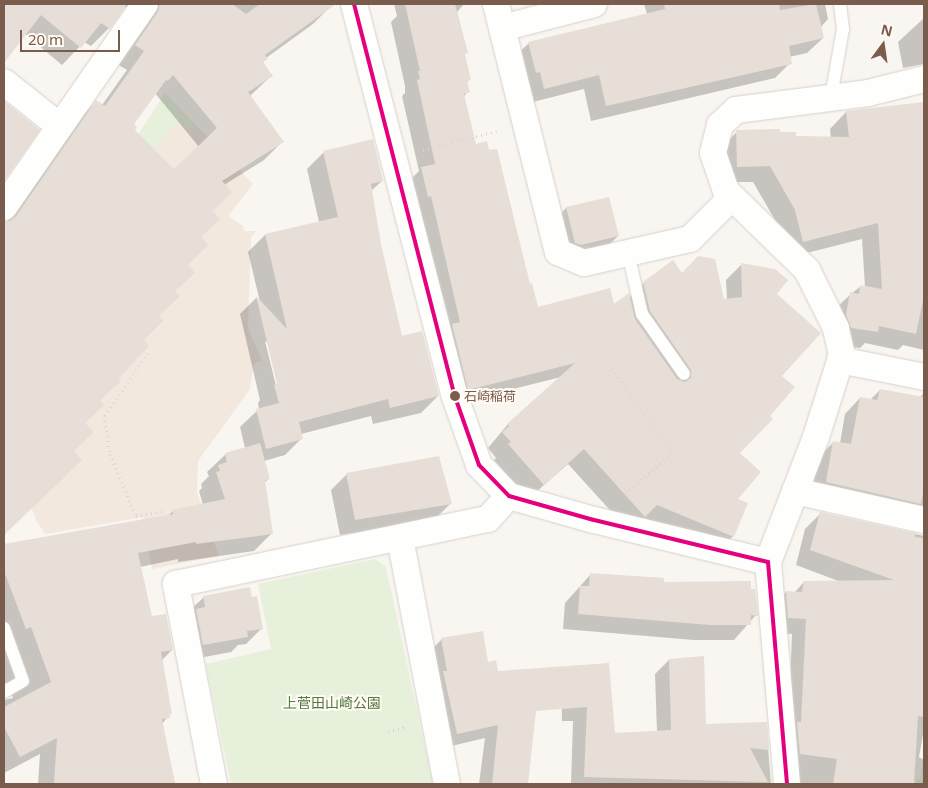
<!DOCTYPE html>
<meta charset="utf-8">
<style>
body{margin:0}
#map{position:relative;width:928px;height:788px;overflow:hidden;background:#f9f5f0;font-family:"Noto Sans","Noto Sans JP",sans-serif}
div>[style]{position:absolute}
.residential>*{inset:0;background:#f2e8de}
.green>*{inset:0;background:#e7f0db}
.shadow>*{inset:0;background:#0003}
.building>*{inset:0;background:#e6ded7}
.path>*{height:3px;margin-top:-1.5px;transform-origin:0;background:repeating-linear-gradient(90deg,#dcd5d0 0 1px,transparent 0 5px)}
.roads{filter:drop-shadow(0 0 1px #d7d1cb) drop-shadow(0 0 1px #d7d1cb)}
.service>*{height:12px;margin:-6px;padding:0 6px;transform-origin:6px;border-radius:6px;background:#fefefd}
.minor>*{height:26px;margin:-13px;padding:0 13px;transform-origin:13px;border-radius:13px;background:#fefefd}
.bus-1>*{height:4px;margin:-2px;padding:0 2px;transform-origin:2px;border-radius:2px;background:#e5007d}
.dots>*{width:14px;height:14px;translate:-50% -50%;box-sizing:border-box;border:2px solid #fffaf3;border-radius:50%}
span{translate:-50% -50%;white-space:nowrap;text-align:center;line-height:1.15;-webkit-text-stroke:4px #fffaf3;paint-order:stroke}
.bus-label{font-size:13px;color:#7a5c4d}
.left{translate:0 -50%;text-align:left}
.park-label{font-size:14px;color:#537a41}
.frame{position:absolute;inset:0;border:5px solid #7a5c4d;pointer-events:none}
.north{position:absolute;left:858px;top:20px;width:50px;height:50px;-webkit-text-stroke:4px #fffaf3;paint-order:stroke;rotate:14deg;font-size:14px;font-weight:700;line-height:20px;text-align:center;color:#7a5c4d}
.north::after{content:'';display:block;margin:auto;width:18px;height:22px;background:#7a5c4d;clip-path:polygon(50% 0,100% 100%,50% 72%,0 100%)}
.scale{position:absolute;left:20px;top:30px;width:100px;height:22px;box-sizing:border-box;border:2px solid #7a5c4d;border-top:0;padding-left:6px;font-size:15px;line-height:18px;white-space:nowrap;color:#7a5c4d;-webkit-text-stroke:4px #fffaf3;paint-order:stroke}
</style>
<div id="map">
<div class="residential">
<div style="clip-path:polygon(165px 93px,253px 184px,228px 216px,243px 226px,244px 231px,256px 231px,251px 238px,248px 328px,262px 360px,254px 364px,250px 389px,198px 461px,197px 492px,219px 556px,152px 569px,143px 517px,45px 534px,36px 520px,27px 497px,15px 434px,4px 409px,4px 368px,49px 299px)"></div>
</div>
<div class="green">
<div style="clip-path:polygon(165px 93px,196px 127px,192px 132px,177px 121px,155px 149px,137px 176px,115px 234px,4px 393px,4px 368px,49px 299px,115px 170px)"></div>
<div style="clip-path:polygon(375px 559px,386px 567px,433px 784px,231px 784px,206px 664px,271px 649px,258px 584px)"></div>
<div style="clip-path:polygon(924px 753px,924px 784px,916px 784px,917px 779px,920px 779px)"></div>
</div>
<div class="shadow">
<div style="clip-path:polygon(evenodd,4px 4px,330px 4px,331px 6px,313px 24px,266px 58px,262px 63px,271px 76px,250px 96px,282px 142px,264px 160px,224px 185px,174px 292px,84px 423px,63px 478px,4px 534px,4px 223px,7px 222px,78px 120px,96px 102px,102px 105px,127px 70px,117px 64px,135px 9px,124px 7px,109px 28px,91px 46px,84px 42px,62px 65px,25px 34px,4px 61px,4px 4px,155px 93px,199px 147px,174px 171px,133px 130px,132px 125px,155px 93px)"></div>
<div style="clip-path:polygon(394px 4px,464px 4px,457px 12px,467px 52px,464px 55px,469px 80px,466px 83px,468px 92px,463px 97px,475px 145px,537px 309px,613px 306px,629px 298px,644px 283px,682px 274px,723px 300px,727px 300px,726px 280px,741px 265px,775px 294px,780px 376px,738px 454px,733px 536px,718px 551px,629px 531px,568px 464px,528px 499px,494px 460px,496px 458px,488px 448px,508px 424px,561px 377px,453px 404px,406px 184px,419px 171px,402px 96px,405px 93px,405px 86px,391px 22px,397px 16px)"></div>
<div style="clip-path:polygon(644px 4px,825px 4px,828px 19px,820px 28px,823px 38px,807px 53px,789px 57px,790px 63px,775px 78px,591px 121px,584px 89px,529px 103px,513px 58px,529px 43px,647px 14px)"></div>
<div style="clip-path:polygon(924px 18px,924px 64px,903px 68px,898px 42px)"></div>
<div style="clip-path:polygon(4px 103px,38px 130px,4px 179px)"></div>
<div style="clip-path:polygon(924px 104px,924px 170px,826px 177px,924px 197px,924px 350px,903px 345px,898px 350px,865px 343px,860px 348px,835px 344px,834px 310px,851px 294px,861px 286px,865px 287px,862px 239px,787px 258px,779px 227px,753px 182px,722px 182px,720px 148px,737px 132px,779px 134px,795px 138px,831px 138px,830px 129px,846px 112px)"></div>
<div style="clip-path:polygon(evenodd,324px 152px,382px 181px,371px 191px,380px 245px,401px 337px,438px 396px,421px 413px,373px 424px,371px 416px,301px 434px,302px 438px,285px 455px,264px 461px,269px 478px,264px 483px,272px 533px,254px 551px,178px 562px,178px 559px,140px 567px,151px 617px,172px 650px,162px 660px,171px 713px,162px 724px,175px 784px,38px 784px,40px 754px,4px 773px,4px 700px,13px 698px,7px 682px,4px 685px,4px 546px,167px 517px,173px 511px,203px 505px,199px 491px,202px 488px,201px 484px,209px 476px,207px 472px,226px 454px,245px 448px,240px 427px,259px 409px,258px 403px,260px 400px,240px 314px,256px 298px,260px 302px,248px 252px,265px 235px,319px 222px,307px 169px,324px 152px,265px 341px,269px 344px,280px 390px,277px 390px,265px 341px)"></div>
<div style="clip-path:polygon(608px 198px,618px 236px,603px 251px,565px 260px,551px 224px,566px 208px)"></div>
<div style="clip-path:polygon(880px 390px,920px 397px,924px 393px,924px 729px,919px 757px,924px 760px,924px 784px,786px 784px,792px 634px,773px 633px,771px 607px,786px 592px,794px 593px,804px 582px,841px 582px,796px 565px,805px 529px,821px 513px,924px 536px,923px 531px,811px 497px,818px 457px,834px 442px,840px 443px,845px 414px,860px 398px,870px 400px)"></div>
<div style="clip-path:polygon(347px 474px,450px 504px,435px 519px,340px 535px,331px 490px)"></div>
<div style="clip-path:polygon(591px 574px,662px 583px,756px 615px,734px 640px,694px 640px,563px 629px,565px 603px)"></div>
<div style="clip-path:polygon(204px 597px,262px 628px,246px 644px,238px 645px,231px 652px,188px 660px,188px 612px)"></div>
<div style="clip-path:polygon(442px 639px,487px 663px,497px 673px,539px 670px,527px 784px,479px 784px,485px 738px,443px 748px,427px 654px)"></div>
<div style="clip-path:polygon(669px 660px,705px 725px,766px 724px,771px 784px,571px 784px,573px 721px,562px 721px,561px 681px,575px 667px,614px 735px,657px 732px,655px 674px)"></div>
</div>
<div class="building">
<div style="clip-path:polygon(4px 4px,127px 4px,110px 29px,101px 23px,81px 48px,41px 15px,4px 63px)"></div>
<div style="clip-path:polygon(evenodd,160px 4px,232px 4px,246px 14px,260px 4px,336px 4px,265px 55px,268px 59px,263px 62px,273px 76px,248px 92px,284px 142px,222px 181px,232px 192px,213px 211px,220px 219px,201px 237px,208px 245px,188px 265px,195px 273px,175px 291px,180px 296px,159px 316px,164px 320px,144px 340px,149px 346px,119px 378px,121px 381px,100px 400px,104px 405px,85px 423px,94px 432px,74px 451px,82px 460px,4px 535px,4px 222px,11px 220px,16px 216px,96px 100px,105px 106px,144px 51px,135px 45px,157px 13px,160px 4px,173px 75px,217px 128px,174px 169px,135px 130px,137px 127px,134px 124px,166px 80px,168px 81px,173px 75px)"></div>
<div style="clip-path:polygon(405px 4px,455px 4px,468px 53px,465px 54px,471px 80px,467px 81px,470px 92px,464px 94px,476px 144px,487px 141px,489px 150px,497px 149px,530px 284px,532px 283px,538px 307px,610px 288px,614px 304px,629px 293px,635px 319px,677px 379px,685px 382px,691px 378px,691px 370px,650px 311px,643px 282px,673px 260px,682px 273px,698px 256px,715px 259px,724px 299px,742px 297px,741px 263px,775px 269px,788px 280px,777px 294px,821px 333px,782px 376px,795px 387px,770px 416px,773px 419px,740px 453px,761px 472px,738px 499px,748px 503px,734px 537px,657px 505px,645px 517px,584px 449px,544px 485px,508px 444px,511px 442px,502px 432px,509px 426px,507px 424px,575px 363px,468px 390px,452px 324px,460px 322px,431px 196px,428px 197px,421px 167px,435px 164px,417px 80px,420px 79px,418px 71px,420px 71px)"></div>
<div style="clip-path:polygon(664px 4px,779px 4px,780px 10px,816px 4px,824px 38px,789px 46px,792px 64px,606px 106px,599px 75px,544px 89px,540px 72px,536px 73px,528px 42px,665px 9px)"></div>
<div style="clip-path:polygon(4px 101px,40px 130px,4px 181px)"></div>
<div style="clip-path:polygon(924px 102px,924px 296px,916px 334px,879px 326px,878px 332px,851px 328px,846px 315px,850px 292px,859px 294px,860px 285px,882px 289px,878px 223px,803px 242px,795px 210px,770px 166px,737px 167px,736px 130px,780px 129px,780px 132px,796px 132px,796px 136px,849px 137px,846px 111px)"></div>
<div style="clip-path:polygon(373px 139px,383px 181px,371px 184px,381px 244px,402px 336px,422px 331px,439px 396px,390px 408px,388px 399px,299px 422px,303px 439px,266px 449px,256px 409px,279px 403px,274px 385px,277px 384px,256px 296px,287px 329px,265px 234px,338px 217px,323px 151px)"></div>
<div style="clip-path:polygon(609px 197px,619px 236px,581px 245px,575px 243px,566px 207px)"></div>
<div style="clip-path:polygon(880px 389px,924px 397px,924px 488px,921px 504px,826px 482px,833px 441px,851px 444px,860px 397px,877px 400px)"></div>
<div style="clip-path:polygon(260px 443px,270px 479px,265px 480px,273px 534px,196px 544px,196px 542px,138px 553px,152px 616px,166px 614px,173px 650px,161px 652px,172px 714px,169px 714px,170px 718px,162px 719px,175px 784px,54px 784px,57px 738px,20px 757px,4px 727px,4px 707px,51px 682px,31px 627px,26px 629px,4px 571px,4px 544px,173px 514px,172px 510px,225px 499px,216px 472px,220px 471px,218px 465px,227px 462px,225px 453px)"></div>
<div style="clip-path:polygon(439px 456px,452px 504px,355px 520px,346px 473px)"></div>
<div style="clip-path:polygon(820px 512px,915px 533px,915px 537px,924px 538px,924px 717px,918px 716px,914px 784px,833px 784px,837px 759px,800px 754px,797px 722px,801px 722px,806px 619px,788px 618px,786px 591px,802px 592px,804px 581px,894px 580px,810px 550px)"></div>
<div style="clip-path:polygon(590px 573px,664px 578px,664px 582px,751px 581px,751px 589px,755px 589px,758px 616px,751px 615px,751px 625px,710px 625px,578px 614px,580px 586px,589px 586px)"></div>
<div style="clip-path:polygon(250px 587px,252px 597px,257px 596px,263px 629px,247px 631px,248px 637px,203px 645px,196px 609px,205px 607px,203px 596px)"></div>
<div style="clip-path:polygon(483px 631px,488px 662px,496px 660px,498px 671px,609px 663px,615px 733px,671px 730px,669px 659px,704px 656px,706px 724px,767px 722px,769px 750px,750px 748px,768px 782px,584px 777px,587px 707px,536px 711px,528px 784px,492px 784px,498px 725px,457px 734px,443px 671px,447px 671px,441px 638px)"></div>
</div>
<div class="path">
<div style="left:423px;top:150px;width:76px;rotate:-14.4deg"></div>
<div style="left:148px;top:353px;width:77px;rotate:124.9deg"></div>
<div style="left:104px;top:416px;width:38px;rotate:81deg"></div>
<div style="left:110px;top:454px;width:67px;rotate:67.2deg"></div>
<div style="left:136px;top:516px;width:29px;rotate:-10deg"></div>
<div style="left:611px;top:369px;width:104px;rotate:54deg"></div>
<div style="left:672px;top:453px;width:65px;rotate:138.7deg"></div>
<div style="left:388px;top:731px;width:19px;rotate:-12deg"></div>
</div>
<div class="roads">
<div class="service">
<div style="left:831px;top:97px;width:69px;rotate:-80deg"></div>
<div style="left:843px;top:29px;width:25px;rotate:-97deg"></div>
<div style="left:628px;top:253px;width:63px;rotate:77.1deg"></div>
<div style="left:642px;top:314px;width:73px;rotate:55deg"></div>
<div style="left:4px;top:628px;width:56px;rotate:70.3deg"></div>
<div style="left:23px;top:681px;width:22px;rotate:150deg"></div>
</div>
<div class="minor">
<div style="left:354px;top:4px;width:403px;rotate:75.6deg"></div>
<div style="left:454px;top:394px;width:75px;rotate:70.6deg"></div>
<div style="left:479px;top:465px;width:43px;rotate:45.9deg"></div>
<div style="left:509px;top:496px;width:88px;rotate:15.8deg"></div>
<div style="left:594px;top:520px;width:179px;rotate:13.6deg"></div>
<div style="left:768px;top:562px;width:223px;rotate:85.1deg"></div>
<div style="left:496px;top:4px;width:256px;rotate:76deg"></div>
<div style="left:558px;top:252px;width:28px;rotate:23deg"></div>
<div style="left:584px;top:263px;width:109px;rotate:-12.8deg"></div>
<div style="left:690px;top:239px;width:59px;rotate:-45deg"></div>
<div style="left:502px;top:28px;width:95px;rotate:-14.6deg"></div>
<div style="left:4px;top:82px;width:69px;rotate:38.5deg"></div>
<div style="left:4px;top:207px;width:247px;rotate:-55.2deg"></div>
<div style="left:840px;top:360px;width:86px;rotate:11.4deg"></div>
<div style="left:795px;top:491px;width:132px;rotate:12.7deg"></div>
<div style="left:400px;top:538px;width:250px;rotate:79.2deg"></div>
<div style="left:768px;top:562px;width:134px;rotate:-69deg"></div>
<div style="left:816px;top:437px;width:86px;rotate:-72.4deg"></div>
<div style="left:842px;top:355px;width:28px;rotate:-103deg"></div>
<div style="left:836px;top:328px;width:65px;rotate:-116.6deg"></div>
<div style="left:807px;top:270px;width:113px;rotate:-135.7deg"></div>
<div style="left:726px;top:191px;width:40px;rotate:-108.9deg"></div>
<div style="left:713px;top:153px;width:29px;rotate:-76deg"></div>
<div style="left:720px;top:125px;width:22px;rotate:-43deg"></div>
<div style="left:736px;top:110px;width:133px;rotate:-7.3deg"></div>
<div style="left:868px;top:93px;width:58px;rotate:-14deg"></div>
<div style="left:214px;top:784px;width:204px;rotate:-100.8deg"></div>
<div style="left:176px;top:584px;width:319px;rotate:-11.8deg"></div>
<div style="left:488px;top:519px;width:31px;rotate:-48deg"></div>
</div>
</div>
<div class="bus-1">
<div style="left:354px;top:4px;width:403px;rotate:75.6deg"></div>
<div style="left:454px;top:394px;width:75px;rotate:70.6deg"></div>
<div style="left:479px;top:465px;width:43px;rotate:45.9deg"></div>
<div style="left:509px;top:496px;width:88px;rotate:15.8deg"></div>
<div style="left:594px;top:520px;width:179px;rotate:13.6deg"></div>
<div style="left:768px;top:562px;width:223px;rotate:85.1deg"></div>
</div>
<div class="dots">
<div style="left:455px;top:396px;background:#7a5c4d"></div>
</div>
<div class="bus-label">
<span class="left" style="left:464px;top:396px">石崎稲荷</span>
</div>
<div class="park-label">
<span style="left:332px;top:703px">上菅田山崎公園</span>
</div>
<div class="frame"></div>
<div class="north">N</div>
<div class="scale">20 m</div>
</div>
